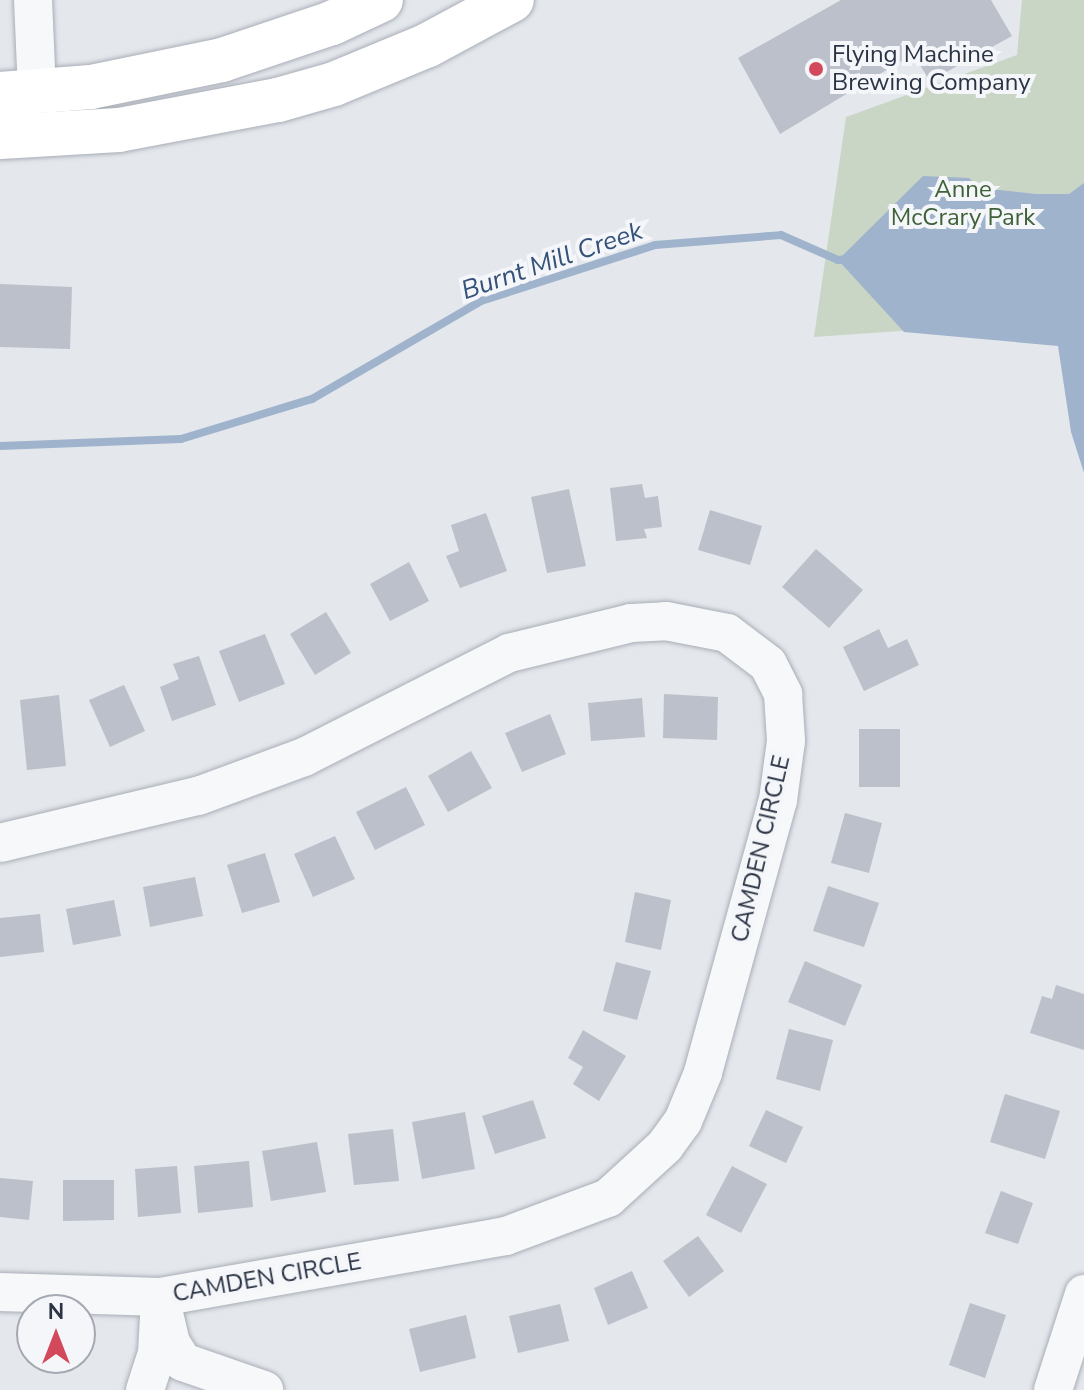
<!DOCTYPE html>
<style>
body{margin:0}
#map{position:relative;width:1084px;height:1390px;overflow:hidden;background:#e4e7ec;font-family:"Nunito Sans",sans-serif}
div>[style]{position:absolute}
.green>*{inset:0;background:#c9d6c5}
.water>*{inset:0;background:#9fb4cc}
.stream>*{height:8px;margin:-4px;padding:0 4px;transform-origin:4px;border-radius:4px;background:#9fb4cc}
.building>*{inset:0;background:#bbc0ca}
.roads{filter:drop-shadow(0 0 2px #a9aeb7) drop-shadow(0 0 2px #a9aeb7)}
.minor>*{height:38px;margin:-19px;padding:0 19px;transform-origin:19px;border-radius:19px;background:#f7f8fa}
.major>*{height:44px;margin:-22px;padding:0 22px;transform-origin:22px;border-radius:22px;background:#fff}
.dots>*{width:22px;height:22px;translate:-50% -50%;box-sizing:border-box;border:4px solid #f4f6f9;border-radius:50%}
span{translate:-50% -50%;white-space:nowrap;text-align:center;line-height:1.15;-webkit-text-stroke:8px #f4f6f9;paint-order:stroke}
.poi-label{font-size:24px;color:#2b3445}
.left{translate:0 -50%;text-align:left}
.park-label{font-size:24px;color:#3f6138}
.street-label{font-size:24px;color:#2b3445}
.water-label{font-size:26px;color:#34527a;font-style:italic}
.north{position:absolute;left:16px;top:1294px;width:80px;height:80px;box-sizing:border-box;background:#f4f6f9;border:2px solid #a4a8b1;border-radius:50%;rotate:0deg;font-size:22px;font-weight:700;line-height:32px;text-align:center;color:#2b3445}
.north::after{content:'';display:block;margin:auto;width:28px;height:36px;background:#d1495b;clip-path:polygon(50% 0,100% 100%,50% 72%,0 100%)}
</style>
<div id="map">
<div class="green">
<div style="clip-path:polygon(1022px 0,1084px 0,1084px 318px,814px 337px,846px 117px,1017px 55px)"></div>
</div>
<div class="water">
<div style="clip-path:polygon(923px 176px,969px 178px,980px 188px,1036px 194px,1069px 194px,1084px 183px,1084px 473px,1071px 432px,1058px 346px,904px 332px,838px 260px)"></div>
</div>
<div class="stream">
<div style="left:0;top:446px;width:181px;rotate:-2.2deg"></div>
<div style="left:181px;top:439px;width:137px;rotate:-17deg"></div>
<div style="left:312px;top:399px;width:195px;rotate:-30.1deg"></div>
<div style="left:481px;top:301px;width:183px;rotate:-17.8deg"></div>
<div style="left:655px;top:245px;width:126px;rotate:-4.5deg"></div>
<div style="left:781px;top:235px;width:62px;rotate:23.7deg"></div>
<div style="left:838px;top:260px;width:10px;rotate:-6deg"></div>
</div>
<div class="building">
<div style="clip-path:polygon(841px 0,991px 0,1012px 36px,930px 81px,913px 54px,780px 134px,738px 58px)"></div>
<div style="clip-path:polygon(0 284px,72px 287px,70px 349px,0 347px)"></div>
<div style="clip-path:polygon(642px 484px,645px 498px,658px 496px,662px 527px,644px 529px,647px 538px,616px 541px,610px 488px)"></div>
<div style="clip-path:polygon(569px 489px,586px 566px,547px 573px,531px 497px)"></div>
<div style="clip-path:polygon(710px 510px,762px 526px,750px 565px,698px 550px)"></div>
<div style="clip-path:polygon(486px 513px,507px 571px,460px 588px,446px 556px,459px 551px,451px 525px)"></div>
<div style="clip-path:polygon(816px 549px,863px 590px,829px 628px,782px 587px)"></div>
<div style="clip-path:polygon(409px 562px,429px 601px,390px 621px,370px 584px)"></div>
<div style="clip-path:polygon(326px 612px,351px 653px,315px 675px,290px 634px)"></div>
<div style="clip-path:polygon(879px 629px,888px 648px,907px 639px,919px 665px,864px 691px,843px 647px)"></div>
<div style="clip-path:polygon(265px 634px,285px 684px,239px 702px,219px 651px)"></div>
<div style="clip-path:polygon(199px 656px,216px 705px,172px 721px,160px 687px,179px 679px,173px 664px)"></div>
<div style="clip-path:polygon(124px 685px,145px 731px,110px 747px,89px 700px)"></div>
<div style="clip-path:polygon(664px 694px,718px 697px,717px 740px,663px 738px)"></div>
<div style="clip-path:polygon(59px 695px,66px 766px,27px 770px,20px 700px)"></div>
<div style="clip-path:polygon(642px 698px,645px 737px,591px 741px,588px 703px)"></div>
<div style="clip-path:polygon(550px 714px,566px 754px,522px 772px,505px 733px)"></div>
<div style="clip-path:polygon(859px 729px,900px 729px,900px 787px,859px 787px)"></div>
<div style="clip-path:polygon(471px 751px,492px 788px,448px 812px,428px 776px)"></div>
<div style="clip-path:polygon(406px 787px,425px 825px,375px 850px,356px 812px)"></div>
<div style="clip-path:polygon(845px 813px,882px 823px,869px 873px,831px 863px)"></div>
<div style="clip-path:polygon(335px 836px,355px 879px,313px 897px,294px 854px)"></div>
<div style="clip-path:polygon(265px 853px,280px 902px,242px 913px,227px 865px)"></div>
<div style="clip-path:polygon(195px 877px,203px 916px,150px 927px,143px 887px)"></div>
<div style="clip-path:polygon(828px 886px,879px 903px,864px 947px,813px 931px)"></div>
<div style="clip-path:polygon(635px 892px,671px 900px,661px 950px,625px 942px)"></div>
<div style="clip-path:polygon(114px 900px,121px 936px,73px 945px,66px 909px)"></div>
<div style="clip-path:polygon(40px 914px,44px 952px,0 957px,0 918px)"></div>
<div style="clip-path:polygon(805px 961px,862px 985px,845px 1026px,788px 1002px)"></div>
<div style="clip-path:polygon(616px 962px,651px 971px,637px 1020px,603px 1011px)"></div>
<div style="clip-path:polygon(1056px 985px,1084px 994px,1084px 1050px,1030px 1033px,1042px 996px,1052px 999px)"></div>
<div style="clip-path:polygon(789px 1029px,833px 1040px,820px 1091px,776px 1079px)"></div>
<div style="clip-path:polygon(583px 1030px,626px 1056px,599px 1101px,573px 1084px,583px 1067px,568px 1058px)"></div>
<div style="clip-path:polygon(1005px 1094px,1060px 1111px,1045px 1159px,990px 1142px)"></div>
<div style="clip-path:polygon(533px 1100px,546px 1138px,495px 1154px,482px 1116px)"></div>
<div style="clip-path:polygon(766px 1110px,803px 1127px,786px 1163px,749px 1146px)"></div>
<div style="clip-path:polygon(465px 1112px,475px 1169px,422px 1179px,412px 1122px)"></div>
<div style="clip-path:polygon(393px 1129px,399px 1181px,354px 1185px,348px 1134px)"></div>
<div style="clip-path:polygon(317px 1142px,326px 1192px,271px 1201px,262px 1151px)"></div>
<div style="clip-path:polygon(249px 1161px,253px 1207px,198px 1213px,194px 1166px)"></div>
<div style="clip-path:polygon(177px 1166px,181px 1213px,138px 1217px,135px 1169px)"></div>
<div style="clip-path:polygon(732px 1166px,767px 1184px,741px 1233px,706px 1215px)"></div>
<div style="clip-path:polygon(0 1178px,33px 1181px,29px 1220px,0 1217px)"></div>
<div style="clip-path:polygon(63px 1180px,114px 1180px,114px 1220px,63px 1221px)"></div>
<div style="clip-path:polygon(1001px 1191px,1033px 1203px,1018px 1244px,985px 1233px)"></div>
<div style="clip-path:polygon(698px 1236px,724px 1271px,689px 1297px,663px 1261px)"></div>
<div style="clip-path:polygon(632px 1271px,648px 1308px,608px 1325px,594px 1288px)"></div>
<div style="clip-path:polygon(970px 1303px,1006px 1315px,985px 1378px,949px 1365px)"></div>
<div style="clip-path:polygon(560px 1304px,569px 1341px,518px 1353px,509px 1316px)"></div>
<div style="clip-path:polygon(466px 1315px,476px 1358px,420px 1372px,409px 1329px)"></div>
</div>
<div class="roads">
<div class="minor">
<div style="left:33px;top:0;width:92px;rotate:87.5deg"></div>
<div style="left:0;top:843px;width:204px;rotate:-13.4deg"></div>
<div style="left:198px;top:796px;width:113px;rotate:-20.2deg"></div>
<div style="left:304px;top:757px;width:230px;rotate:-26.9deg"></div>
<div style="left:509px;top:653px;width:126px;rotate:-13.8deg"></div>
<div style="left:631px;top:623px;width:35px;rotate:-3deg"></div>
<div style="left:666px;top:621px;width:62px;rotate:11.1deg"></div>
<div style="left:727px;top:633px;width:51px;rotate:37.1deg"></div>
<div style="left:768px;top:664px;width:34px;rotate:63deg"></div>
<div style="left:783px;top:694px;width:47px;rotate:86.3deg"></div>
<div style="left:786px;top:741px;width:60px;rotate:97.7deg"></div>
<div style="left:778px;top:800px;width:283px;rotate:105.4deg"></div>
<div style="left:703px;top:1073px;width:52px;rotate:112.6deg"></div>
<div style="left:683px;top:1121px;width:31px;rotate:126deg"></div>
<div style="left:665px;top:1146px;width:77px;rotate:137.6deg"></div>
<div style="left:608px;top:1198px;width:109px;rotate:159.6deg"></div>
<div style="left:506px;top:1236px;width:351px;rotate:170deg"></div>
<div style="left:160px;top:1297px;width:160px;rotate:-178.2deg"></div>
<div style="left:160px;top:1297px;width:47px;rotate:76.6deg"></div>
<div style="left:171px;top:1343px;width:22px;rotate:58deg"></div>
<div style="left:183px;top:1362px;width:86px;rotate:19.1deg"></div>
<div style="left:145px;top:1390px;width:38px;rotate:-72deg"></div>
<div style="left:157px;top:1354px;width:39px;rotate:-87deg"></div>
<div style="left:1053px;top:1390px;width:101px;rotate:-72.1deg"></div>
</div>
<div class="major">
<div style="left:0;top:94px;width:91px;rotate:-4.4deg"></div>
<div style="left:91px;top:87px;width:134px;rotate:-11.6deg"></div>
<div style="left:222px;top:60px;width:116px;rotate:-18.6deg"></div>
<div style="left:332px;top:23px;width:54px;rotate:-25.1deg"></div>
<div style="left:0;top:137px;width:119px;rotate:-3.4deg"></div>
<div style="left:119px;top:130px;width:162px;rotate:-10.7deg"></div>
<div style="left:278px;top:100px;width:58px;rotate:-15.9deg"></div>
<div style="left:334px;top:84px;width:102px;rotate:-22.5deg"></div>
<div style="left:428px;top:45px;width:95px;rotate:-28.2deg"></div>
</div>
</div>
<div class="dots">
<div style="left:816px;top:69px;background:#d1495b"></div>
</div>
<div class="poi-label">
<span class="left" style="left:832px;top:69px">Flying Machine<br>Brewing Company</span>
</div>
<div class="park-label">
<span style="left:963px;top:204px">Anne<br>McCrary Park</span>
</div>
<div class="street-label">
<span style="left:761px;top:849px;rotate:-77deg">CAMDEN CIRCLE</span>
<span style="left:267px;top:1278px;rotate:-10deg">CAMDEN CIRCLE</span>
</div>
<div class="water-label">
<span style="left:552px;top:261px;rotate:-19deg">Burnt Mill Creek</span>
</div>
<div class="north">N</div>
</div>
